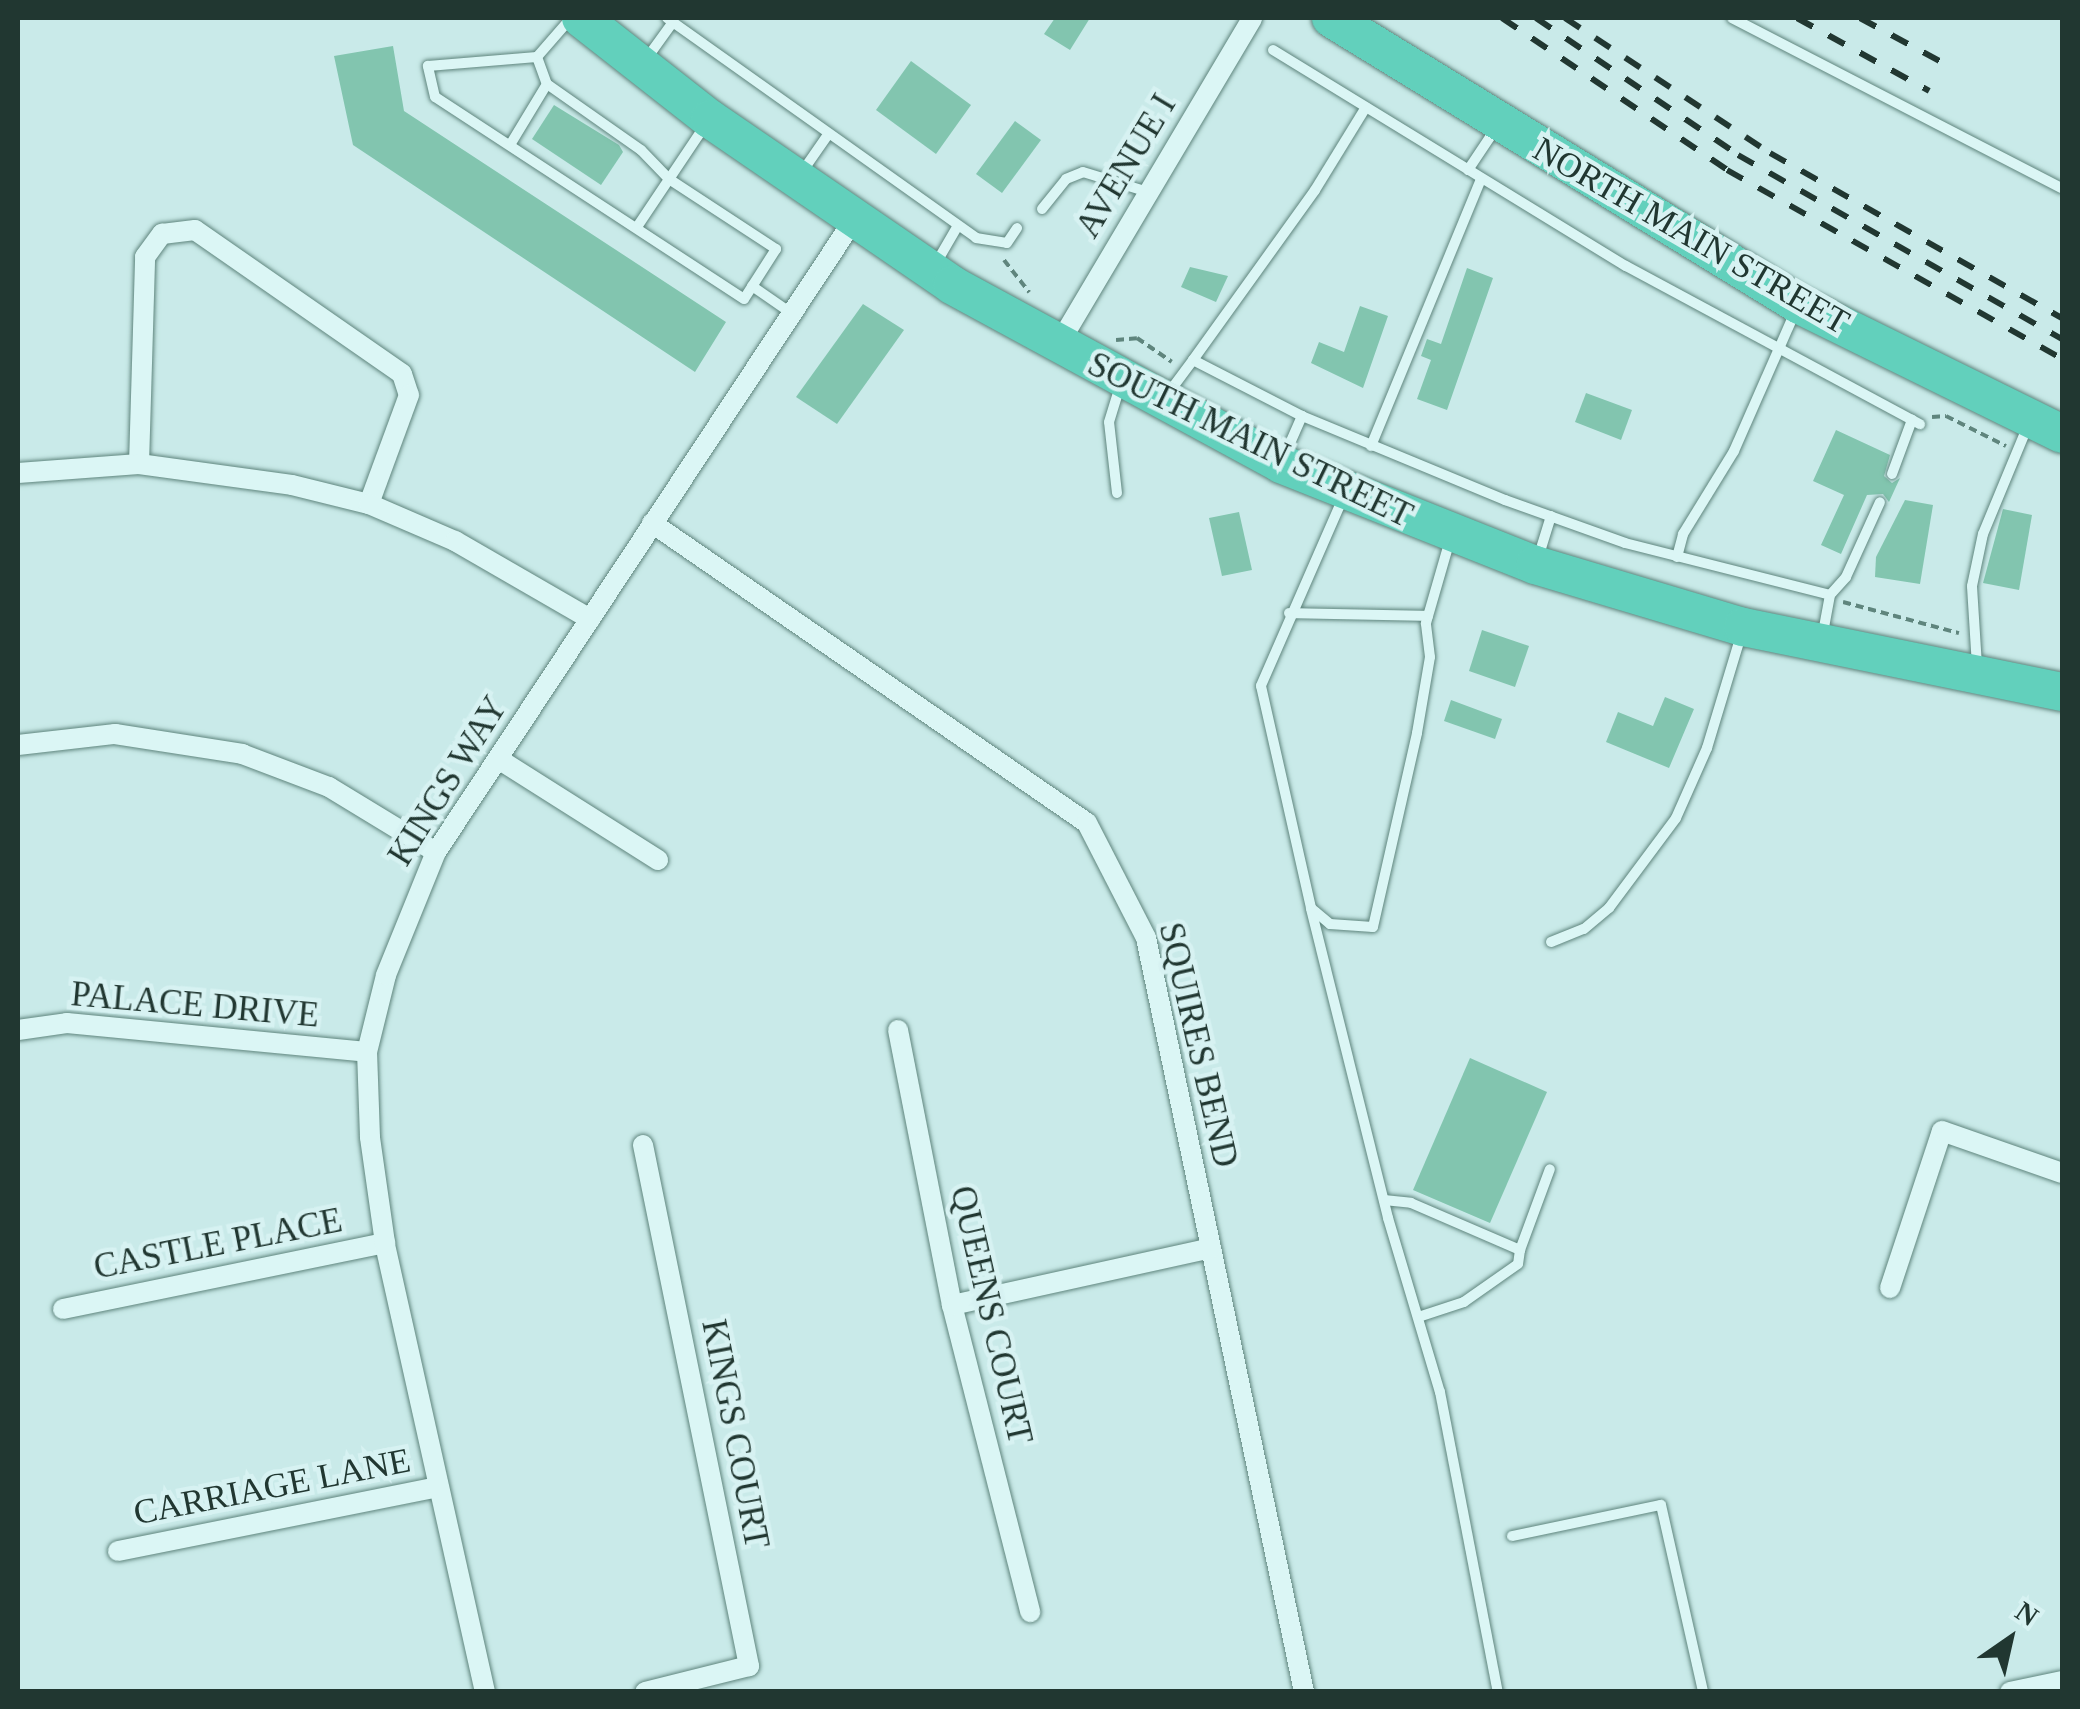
<!DOCTYPE html>
<style>
body{margin:0}
#map{position:relative;width:2080px;height:1709px;overflow:hidden;background:#c9eae9;font-family:Georgia,serif}
div>[style]{position:absolute}
.building>*{inset:0;background:#82c5af}
.path>*{height:4px;margin-top:-2px;transform-origin:0;background:repeating-linear-gradient(90deg,#5f857d 0 8px,transparent 0 13px)}
.roads{filter:drop-shadow(0 0 2px #5f857d) drop-shadow(0 0 2px #5f857d)}
.lane>*{height:10px;margin:-5px;padding:0 5px;transform-origin:5px;border-radius:5px;background:#dbf6f5}
.street>*{height:20px;margin:-10px;padding:0 10px;transform-origin:10px;border-radius:10px;background:#dbf6f5}
.highway>*{height:38px;margin:-19px;padding:0 19px;transform-origin:19px;border-radius:19px;background:#62d0bc}
.rail>*{height:6px;margin-top:-3px;transform-origin:0;background:repeating-linear-gradient(90deg,#213731 0 18px,transparent 0 36px)}
span{translate:-50% -50%;white-space:nowrap;text-align:center;line-height:1.15;-webkit-text-stroke:9px #d7f2f2;paint-order:stroke}
.street-label{font-size:35px;color:#213731}
.frame{position:absolute;inset:0;border:20px solid #213731;pointer-events:none}
.north{position:absolute;left:1960px;top:1589px;width:100px;height:100px;-webkit-text-stroke:8px #d7f2f2;paint-order:stroke;rotate:34deg;font-size:28px;font-weight:700;line-height:40px;text-align:center;color:#213731}
.north::after{content:'';display:block;margin:auto;width:35px;height:45px;background:#213731;clip-path:polygon(50% 0,100% 100%,50% 72%,0 100%)}
</style>
<div id="map">
<div class="building">
<div style="clip-path:polygon(1055px 18px,1090px 18px,1070px 50px,1044px 34px)"></div>
<div style="clip-path:polygon(393px 46px,404px 111px,726px 322px,695px 372px,353px 145px,334px 56px)"></div>
<div style="clip-path:polygon(911px 61px,971px 105px,936px 154px,876px 110px)"></div>
<div style="clip-path:polygon(554px 105px,619px 145px,623px 152px,601px 185px,532px 139px)"></div>
<div style="clip-path:polygon(1015px 121px,1041px 140px,1002px 193px,976px 174px)"></div>
<div style="clip-path:polygon(1190px 267px,1228px 276px,1216px 302px,1181px 287px)"></div>
<div style="clip-path:polygon(1467px 268px,1493px 278px,1447px 410px,1417px 399px,1431px 360px,1421px 356px,1427px 339px,1441px 344px)"></div>
<div style="clip-path:polygon(863px 304px,904px 330px,837px 424px,796px 397px)"></div>
<div style="clip-path:polygon(1360px 306px,1388px 316px,1363px 388px,1311px 363px,1319px 342px,1344px 352px)"></div>
<div style="clip-path:polygon(1586px 393px,1632px 410px,1621px 440px,1575px 422px)"></div>
<div style="clip-path:polygon(1836px 430px,1890px 455px,1884px 476px,1892px 483px,1900px 478px,1889px 502px,1883px 494px,1867px 495px,1841px 554px,1821px 545px,1844px 495px,1813px 481px)"></div>
<div style="clip-path:polygon(1905px 500px,1933px 505px,1920px 584px,1875px 577px,1876px 557px)"></div>
<div style="clip-path:polygon(2003px 509px,2032px 515px,2019px 590px,1983px 583px)"></div>
<div style="clip-path:polygon(1239px 512px,1252px 570px,1222px 576px,1209px 518px)"></div>
<div style="clip-path:polygon(1482px 630px,1529px 646px,1515px 687px,1469px 671px)"></div>
<div style="clip-path:polygon(1665px 697px,1694px 709px,1669px 768px,1606px 742px,1618px 712px,1653px 726px)"></div>
<div style="clip-path:polygon(1451px 700px,1502px 719px,1495px 739px,1444px 721px)"></div>
<div style="clip-path:polygon(1470px 1058px,1547px 1092px,1490px 1223px,1413px 1190px)"></div>
</div>
<div class="path">
<div style="left:1004px;top:260px;width:41px;rotate:52deg"></div>
<div style="left:1116px;top:340px;width:21px;rotate:-5deg"></div>
<div style="left:1137px;top:338px;width:42px;rotate:34.4deg"></div>
<div style="left:1932px;top:417px;width:14px;rotate:-4deg"></div>
<div style="left:1946px;top:416px;width:67px;rotate:26.6deg"></div>
<div style="left:1843px;top:602px;width:120px;rotate:15deg"></div>
</div>
<div class="roads">
<div class="lane">
<div style="left:667px;top:18px;width:379px;rotate:35.4deg"></div>
<div style="left:976px;top:238px;width:31px;rotate:9deg"></div>
<div style="left:1007px;top:243px;width:18px;rotate:-56deg"></div>
<div style="left:1732px;top:18px;width:371px;rotate:27.3deg"></div>
<div style="left:1273px;top:50px;width:414px;rotate:31.5deg"></div>
<div style="left:1626px;top:266px;width:334px;rotate:28.3deg"></div>
<div style="left:537px;top:57px;width:29px;rotate:70deg"></div>
<div style="left:547px;top:84px;width:115px;rotate:35.1deg"></div>
<div style="left:641px;top:150px;width:40px;rotate:46deg"></div>
<div style="left:669px;top:179px;width:128px;rotate:33.2deg"></div>
<div style="left:776px;top:249px;width:59px;rotate:122.6deg"></div>
<div style="left:744px;top:299px;width:369px;rotate:-146.8deg"></div>
<div style="left:435px;top:97px;width:32px;rotate:-103deg"></div>
<div style="left:428px;top:66px;width:109px;rotate:-4.7deg"></div>
<div style="left:537px;top:57px;width:52px;rotate:-48.9deg"></div>
<div style="left:647px;top:58px;width:44px;rotate:-54.2deg"></div>
<div style="left:510px;top:145px;width:71px;rotate:-58.8deg"></div>
<div style="left:1468px;top:170px;width:50px;rotate:-56.3deg"></div>
<div style="left:802px;top:172px;width:44px;rotate:-55.2deg"></div>
<div style="left:1042px;top:209px;width:38px;rotate:-51deg"></div>
<div style="left:1066px;top:179px;width:18px;rotate:-22deg"></div>
<div style="left:1083px;top:172px;width:68px;rotate:17.1deg"></div>
<div style="left:637px;top:227px;width:124px;rotate:-56.2deg"></div>
<div style="left:935px;top:265px;width:44px;rotate:-59.9deg"></div>
<div style="left:752px;top:286px;width:47px;rotate:34.7deg"></div>
<div style="left:1193px;top:360px;width:209px;rotate:-54.3deg"></div>
<div style="left:1315px;top:190px;width:97px;rotate:-58.4deg"></div>
<div style="left:1167px;top:395px;width:44px;rotate:-53.4deg"></div>
<div style="left:1193px;top:360px;width:123px;rotate:27.2deg"></div>
<div style="left:1302px;top:416px;width:220px;rotate:22.5deg"></div>
<div style="left:1505px;top:500px;width:127px;rotate:19.7deg"></div>
<div style="left:1625px;top:543px;width:211px;rotate:14.2deg"></div>
<div style="left:1830px;top:595px;width:44px;rotate:100.5deg"></div>
<div style="left:1371px;top:446px;width:289px;rotate:-67.6deg"></div>
<div style="left:1284px;top:457px;width:45px;rotate:-66.3deg"></div>
<div style="left:1892px;top:474px;width:58px;rotate:-69.7deg"></div>
<div style="left:1117px;top:493px;width:71px;rotate:-96.4deg"></div>
<div style="left:1109px;top:422px;width:41px;rotate:-72.9deg"></div>
<div style="left:1343px;top:498px;width:205px;rotate:113.6deg"></div>
<div style="left:1261px;top:686px;width:228px;rotate:77.3deg"></div>
<div style="left:1311px;top:908px;width:25px;rotate:40deg"></div>
<div style="left:1330px;top:924px;width:43px;rotate:4deg"></div>
<div style="left:1373px;top:927px;width:199px;rotate:-77.2deg"></div>
<div style="left:1417px;top:733px;width:77px;rotate:-80.3deg"></div>
<div style="left:1430px;top:657px;width:34px;rotate:-97deg"></div>
<div style="left:1426px;top:623px;width:86px;rotate:-73.9deg"></div>
<div style="left:1677px;top:557px;width:24px;rotate:-75deg"></div>
<div style="left:1683px;top:534px;width:97px;rotate:-58.4deg"></div>
<div style="left:1734px;top:451px;width:154px;rotate:-66.3deg"></div>
<div style="left:1538px;top:558px;width:44px;rotate:-72.8deg"></div>
<div style="left:1830px;top:595px;width:24px;rotate:-48deg"></div>
<div style="left:1846px;top:577px;width:82px;rotate:-65.6deg"></div>
<div style="left:1289px;top:613px;width:139px;rotate:1.2deg"></div>
<div style="left:1977px;top:666px;width:80px;rotate:-93.6deg"></div>
<div style="left:1972px;top:586px;width:53px;rotate:-78.1deg"></div>
<div style="left:1983px;top:534px;width:120px;rotate:-67.5deg"></div>
<div style="left:1311px;top:909px;width:318px;rotate:76deg"></div>
<div style="left:1388px;top:1218px;width:182px;rotate:73.4deg"></div>
<div style="left:1440px;top:1392px;width:306px;rotate:79.1deg"></div>
<div style="left:1551px;top:942px;width:35px;rotate:-22deg"></div>
<div style="left:1584px;top:929px;width:33px;rotate:-40deg"></div>
<div style="left:1609px;top:908px;width:112px;rotate:-53.3deg"></div>
<div style="left:1676px;top:818px;width:77px;rotate:-66.1deg"></div>
<div style="left:1707px;top:748px;width:121px;rotate:-73.2deg"></div>
<div style="left:1384px;top:1200px;width:27px;rotate:6deg"></div>
<div style="left:1411px;top:1203px;width:119px;rotate:23.3deg"></div>
<div style="left:1520px;top:1250px;width:14px;rotate:98deg"></div>
<div style="left:1518px;top:1264px;width:66px;rotate:144.9deg"></div>
<div style="left:1464px;top:1302px;width:48px;rotate:161.9deg"></div>
<div style="left:1520px;top:1250px;width:86px;rotate:-69.7deg"></div>
<div style="left:1512px;top:1536px;width:152px;rotate:-11.8deg"></div>
<div style="left:1661px;top:1505px;width:192px;rotate:77.3deg"></div>
</div>
<div class="street">
<div style="left:1057px;top:347px;width:382px;rotate:-59.3deg"></div>
<div style="left:139px;top:464px;width:207px;rotate:-88.3deg"></div>
<div style="left:145px;top:257px;width:29px;rotate:-54deg"></div>
<div style="left:162px;top:234px;width:33px;rotate:-7deg"></div>
<div style="left:195px;top:230px;width:252px;rotate:34.8deg"></div>
<div style="left:402px;top:374px;width:22px;rotate:72deg"></div>
<div style="left:409px;top:395px;width:116px;rotate:110.2deg"></div>
<div style="left:18px;top:473px;width:121px;rotate:-4.3deg"></div>
<div style="left:139px;top:464px;width:154px;rotate:7.8deg"></div>
<div style="left:292px;top:485px;width:79px;rotate:13.9deg"></div>
<div style="left:369px;top:504px;width:94px;rotate:23.3deg"></div>
<div style="left:455px;top:541px;width:156px;rotate:30deg"></div>
<div style="left:652px;top:523px;width:528px;rotate:34.59deg"></div>
<div style="left:1087px;top:823px;width:129px;rotate:62.8deg"></div>
<div style="left:1146px;top:938px;width:770px;rotate:78.16deg"></div>
<div style="left:18px;top:745px;width:98px;rotate:-6.5deg"></div>
<div style="left:115px;top:734px;width:129px;rotate:8.9deg"></div>
<div style="left:242px;top:754px;width:93px;rotate:20.8deg"></div>
<div style="left:329px;top:787px;width:125px;rotate:31.3deg"></div>
<div style="left:500px;top:760px;width:187px;rotate:32.3deg"></div>
<div style="left:18px;top:1030px;width:49px;rotate:-8.1deg"></div>
<div style="left:67px;top:1023px;width:301px;rotate:5.5deg"></div>
<div style="left:898px;top:1030px;width:280px;rotate:78.9deg"></div>
<div style="left:952px;top:1305px;width:317px;rotate:75.7deg"></div>
<div style="left:643px;top:1145px;width:532px;rotate:78.5deg"></div>
<div style="left:749px;top:1666px;width:107px;rotate:166deg"></div>
<div style="left:1890px;top:1288px;width:165px;rotate:-71.7deg"></div>
<div style="left:1942px;top:1131px;width:127px;rotate:19.3deg"></div>
<div style="left:952px;top:1305px;width:265px;rotate:-12.4deg"></div>
<div style="left:63px;top:1309px;width:329px;rotate:-11.6deg"></div>
<div style="left:118px;top:1551px;width:326px;rotate:-11.3deg"></div>
<div style="left:485px;top:1692px;width:460px;rotate:-102.6deg"></div>
<div style="left:385px;top:1243px;width:107px;rotate:-98.1deg"></div>
<div style="left:370px;top:1137px;width:85px;rotate:-92deg"></div>
<div style="left:367px;top:1052px;width:79px;rotate:-76.1deg"></div>
<div style="left:386px;top:975px;width:133px;rotate:-67.9deg"></div>
<div style="left:436px;top:852px;width:756px;rotate:-56.54deg"></div>
<div style="left:2010px;top:1692px;width:53px;rotate:-11.9deg"></div>
</div>
<div class="highway">
<div style="left:581px;top:18px;width:164px;rotate:38.1deg"></div>
<div style="left:710px;top:119px;width:293px;rotate:34.4deg"></div>
<div style="left:952px;top:285px;width:375px;rotate:28.5deg"></div>
<div style="left:1281px;top:464px;width:273px;rotate:21.7deg"></div>
<div style="left:1535px;top:565px;width:217px;rotate:16.6deg"></div>
<div style="left:1743px;top:627px;width:326px;rotate:11.5deg"></div>
<div style="left:1331px;top:18px;width:548px;rotate:31.48deg"></div>
<div style="left:1798px;top:304px;width:294px;rotate:26.2deg"></div>
</div>
</div>
<div class="rail">
<div style="left:1502px;top:18px;width:272px;rotate:34deg"></div>
<div style="left:1727px;top:170px;width:385px;rotate:29.4deg"></div>
<div style="left:1536px;top:18px;width:244px;rotate:34.1deg"></div>
<div style="left:1738px;top:155px;width:373px;rotate:29.6deg"></div>
<div style="left:1565px;top:18px;width:245px;rotate:33.4deg"></div>
<div style="left:1770px;top:153px;width:335px;rotate:29.5deg"></div>
<div style="left:1797px;top:18px;width:151px;rotate:28.9deg"></div>
<div style="left:1860px;top:18px;width:97px;rotate:28.4deg"></div>
</div>
<div class="street-label">
<span style="left:1126px;top:166px;rotate:-59deg">AVENUE I</span>
<span style="left:1691px;top:236px;rotate:30deg">NORTH MAIN STREET</span>
<span style="left:1250px;top:440px;rotate:26deg">SOUTH MAIN STREET</span>
<span style="left:448px;top:781px;rotate:-58deg">KINGS WAY</span>
<span style="left:195px;top:1005px;rotate:5deg">PALACE DRIVE</span>
<span style="left:1198px;top:1045px;rotate:77deg">SQUIRES BEND</span>
<span style="left:218px;top:1244px;rotate:-11deg">CASTLE PLACE</span>
<span style="left:991px;top:1315px;rotate:77deg">QUEENS COURT</span>
<span style="left:735px;top:1434px;rotate:79deg">KINGS COURT</span>
<span style="left:272px;top:1487px;rotate:-11deg">CARRIAGE LANE</span>
</div>
<div class="frame"></div>
<div class="north">N</div>
</div>
